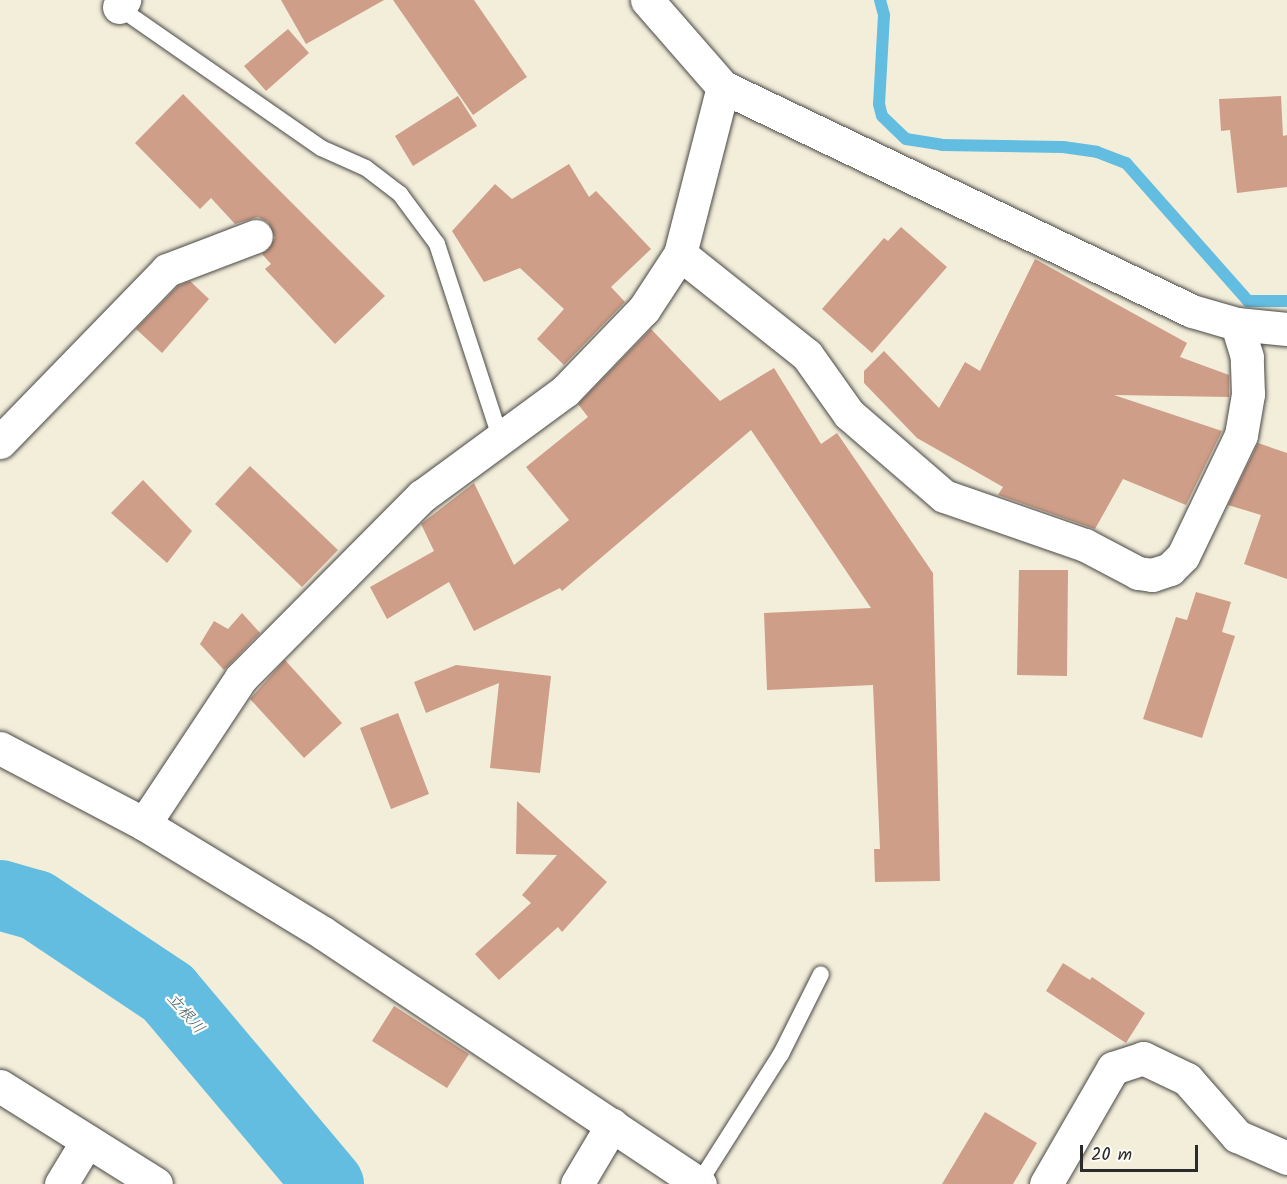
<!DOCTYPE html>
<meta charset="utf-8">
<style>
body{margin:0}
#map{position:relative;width:1287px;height:1184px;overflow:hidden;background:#f3eeda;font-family:Kalam,"Klee One",sans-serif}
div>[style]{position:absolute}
.stream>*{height:12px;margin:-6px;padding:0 6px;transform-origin:6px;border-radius:6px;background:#62bde0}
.river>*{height:70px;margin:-35px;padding:0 35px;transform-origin:35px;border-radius:35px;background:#62bde0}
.building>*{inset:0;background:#ce9e88}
.roads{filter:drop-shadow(0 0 2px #494845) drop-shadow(0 0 2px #494845)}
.service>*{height:16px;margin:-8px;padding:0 8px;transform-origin:8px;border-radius:8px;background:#fff}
.minor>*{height:33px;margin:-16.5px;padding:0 16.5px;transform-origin:16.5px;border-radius:16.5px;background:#fff}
span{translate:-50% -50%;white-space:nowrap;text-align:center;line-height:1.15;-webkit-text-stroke:4.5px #fdfcf7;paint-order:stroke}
.water-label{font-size:16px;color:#3e5e6a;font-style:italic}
.scale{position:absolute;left:1080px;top:1145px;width:118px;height:27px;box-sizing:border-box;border:3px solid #2b2b2b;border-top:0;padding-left:8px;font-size:18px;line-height:21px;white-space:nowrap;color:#2b2b2b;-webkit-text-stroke:4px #fdfcf7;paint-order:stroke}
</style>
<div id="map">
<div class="stream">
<div style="left:880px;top:0;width:16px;rotate:75deg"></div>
<div style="left:884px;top:15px;width:89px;rotate:93.2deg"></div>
<div style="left:879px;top:104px;width:12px;rotate:76deg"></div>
<div style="left:882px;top:116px;width:33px;rotate:44deg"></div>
<div style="left:906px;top:139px;width:36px;rotate:9deg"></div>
<div style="left:942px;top:145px;width:121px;rotate:0.9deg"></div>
<div style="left:1063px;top:147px;width:34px;rotate:8deg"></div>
<div style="left:1097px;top:152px;width:31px;rotate:21deg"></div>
<div style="left:1126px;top:163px;width:184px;rotate:48.5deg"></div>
<div style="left:1248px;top:301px;width:39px"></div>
</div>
<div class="river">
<div style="left:0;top:895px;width:37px;rotate:16deg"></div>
<div style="left:36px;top:905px;width:159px;rotate:33.7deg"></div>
<div style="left:168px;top:993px;width:250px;rotate:49.9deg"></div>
</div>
<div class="building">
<div style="clip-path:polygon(281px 0,384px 0,306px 44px)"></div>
<div style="clip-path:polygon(393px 0,474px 0,527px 77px,473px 115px)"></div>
<div style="clip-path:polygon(288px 29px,309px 53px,266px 91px,244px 66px)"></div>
<div style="clip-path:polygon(183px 94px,385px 296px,335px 344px,265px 269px,271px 264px,262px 254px,275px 238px,268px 222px,258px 217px,235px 224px,211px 198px,200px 209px,135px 143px)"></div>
<div style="clip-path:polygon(458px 96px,477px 126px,413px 166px,395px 136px)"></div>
<div style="clip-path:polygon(1281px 96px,1283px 136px,1287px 135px,1287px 187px,1237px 193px,1230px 130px,1221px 131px,1219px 99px)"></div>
<div style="clip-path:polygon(569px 164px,589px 197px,596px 191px,651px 249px,611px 287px,625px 302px,564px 365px,537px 339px,564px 309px,520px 268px,484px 282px,452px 231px,495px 184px,512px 199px)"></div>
<div style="clip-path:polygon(901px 227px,947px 267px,872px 353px,822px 309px,884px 238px,888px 241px)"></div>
<div style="clip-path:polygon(1035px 259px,1187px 343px,1180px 357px,1229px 375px,1229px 397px,1114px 395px,1222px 431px,1186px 505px,1123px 479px,1095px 529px,998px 495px,1003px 487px,917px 438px,864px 383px,864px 371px,884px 351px,939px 408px,965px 362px,980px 371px)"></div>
<div style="clip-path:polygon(190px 281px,209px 299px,162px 353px,136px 329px,178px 286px)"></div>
<div style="clip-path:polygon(651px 329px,720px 401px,774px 368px,821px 444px,837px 433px,933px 573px,940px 881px,875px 882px,874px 849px,880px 849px,873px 685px,767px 690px,764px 613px,871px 608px,751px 430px,562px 591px,560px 588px,474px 631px,449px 582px,387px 619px,370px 587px,434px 551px,421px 524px,474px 483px,514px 565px,569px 520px,526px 467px,588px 417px,578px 404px)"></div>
<div style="clip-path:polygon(1258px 443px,1287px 453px,1287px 579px,1244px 564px,1261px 515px,1228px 505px)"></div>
<div style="clip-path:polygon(250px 466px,338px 550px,302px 587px,215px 504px)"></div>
<div style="clip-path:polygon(143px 480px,192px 531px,167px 563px,111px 513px)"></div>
<div style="clip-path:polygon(1019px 570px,1068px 570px,1067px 676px,1017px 675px)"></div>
<div style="clip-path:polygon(1196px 592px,1231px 602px,1222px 632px,1235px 636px,1202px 738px,1143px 719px,1176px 617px,1187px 620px)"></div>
<div style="clip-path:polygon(242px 613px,260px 633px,224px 670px,200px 644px,214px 621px,228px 629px)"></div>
<div style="clip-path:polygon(285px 660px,342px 723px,304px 758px,250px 699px)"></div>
<div style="clip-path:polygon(456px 665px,551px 676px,540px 773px,490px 768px,499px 683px,426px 713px,414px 682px)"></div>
<div style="clip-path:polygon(398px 713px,429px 794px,391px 809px,360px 728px)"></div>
<div style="clip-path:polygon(517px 801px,607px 882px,562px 932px,558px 927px,499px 980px,475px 954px,531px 903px,522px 895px,557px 855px,516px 854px)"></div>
<div style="clip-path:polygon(1063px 963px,1090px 980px,1092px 977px,1145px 1013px,1126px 1043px,1046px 991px)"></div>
<div style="clip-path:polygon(394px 1006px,469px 1054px,447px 1088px,372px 1041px)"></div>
<div style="clip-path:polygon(985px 1112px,1037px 1143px,1013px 1184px,942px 1184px)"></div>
</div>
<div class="roads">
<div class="service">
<div style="left:114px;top:4px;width:252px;rotate:34.8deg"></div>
<div style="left:321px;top:148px;width:49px;rotate:24deg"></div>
<div style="left:366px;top:168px;width:43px;rotate:37.4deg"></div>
<div style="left:400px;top:194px;width:62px;rotate:53.5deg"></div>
<div style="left:437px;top:244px;width:206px;rotate:71.9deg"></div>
<div style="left:699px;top:1183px;width:153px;rotate:-57.6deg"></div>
<div style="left:781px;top:1054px;width:89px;rotate:-63.4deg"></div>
</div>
<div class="minor">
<div style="left:647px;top:0;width:116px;rotate:48.9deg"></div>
<div style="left:723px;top:87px;width:520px;rotate:25.53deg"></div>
<div style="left:1192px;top:311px;width:47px;rotate:16.1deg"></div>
<div style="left:1237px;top:324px;width:50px;rotate:5.7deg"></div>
<div style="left:119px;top:7px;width:9px;rotate:-54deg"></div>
<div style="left:680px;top:254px;width:162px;rotate:38.5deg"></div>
<div style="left:807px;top:355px;width:72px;rotate:54.6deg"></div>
<div style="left:849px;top:414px;width:125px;rotate:40.8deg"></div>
<div style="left:944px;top:496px;width:149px;rotate:19.2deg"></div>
<div style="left:1085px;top:545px;width:60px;rotate:27.8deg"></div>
<div style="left:1138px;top:573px;width:14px;rotate:8deg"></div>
<div style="left:1152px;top:575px;width:19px;rotate:-18deg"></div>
<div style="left:1170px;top:569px;width:18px;rotate:-45deg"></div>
<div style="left:1183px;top:556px;width:134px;rotate:-64.4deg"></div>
<div style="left:1241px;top:435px;width:42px;rotate:-80.3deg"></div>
<div style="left:1248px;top:394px;width:37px;rotate:-92deg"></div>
<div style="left:1247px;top:357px;width:34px;rotate:-107deg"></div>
<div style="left:0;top:442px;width:240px;rotate:-45.8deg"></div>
<div style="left:167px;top:270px;width:95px;rotate:-20.9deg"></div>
<div style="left:0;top:748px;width:163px;rotate:27.8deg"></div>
<div style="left:144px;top:824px;width:210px;rotate:31.3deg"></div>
<div style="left:323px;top:933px;width:453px;rotate:33.7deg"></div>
<div style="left:144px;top:824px;width:175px;rotate:-56.4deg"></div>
<div style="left:241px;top:678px;width:257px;rotate:-45.2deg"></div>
<div style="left:422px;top:496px;width:177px;rotate:-36.3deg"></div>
<div style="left:565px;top:391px;width:114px;rotate:-46.1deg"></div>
<div style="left:644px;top:309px;width:66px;rotate:-56.8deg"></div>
<div style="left:680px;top:254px;width:172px;rotate:-75.6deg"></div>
<div style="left:0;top:1086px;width:184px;rotate:32.1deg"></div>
<div style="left:61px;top:1184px;width:50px;rotate:-58.8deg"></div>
<div style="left:577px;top:1184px;width:69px;rotate:-59.3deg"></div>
<div style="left:1046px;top:1184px;width:134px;rotate:-60deg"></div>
<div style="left:1113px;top:1068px;width:32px;rotate:-18deg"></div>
<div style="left:1143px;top:1058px;width:49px;rotate:25.5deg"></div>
<div style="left:1187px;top:1079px;width:76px;rotate:48.7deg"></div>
<div style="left:1237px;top:1136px;width:55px;rotate:23.7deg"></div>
</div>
</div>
<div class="water-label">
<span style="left:185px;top:1014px;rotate:49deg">立根川</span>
</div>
<div class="scale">20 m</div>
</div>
